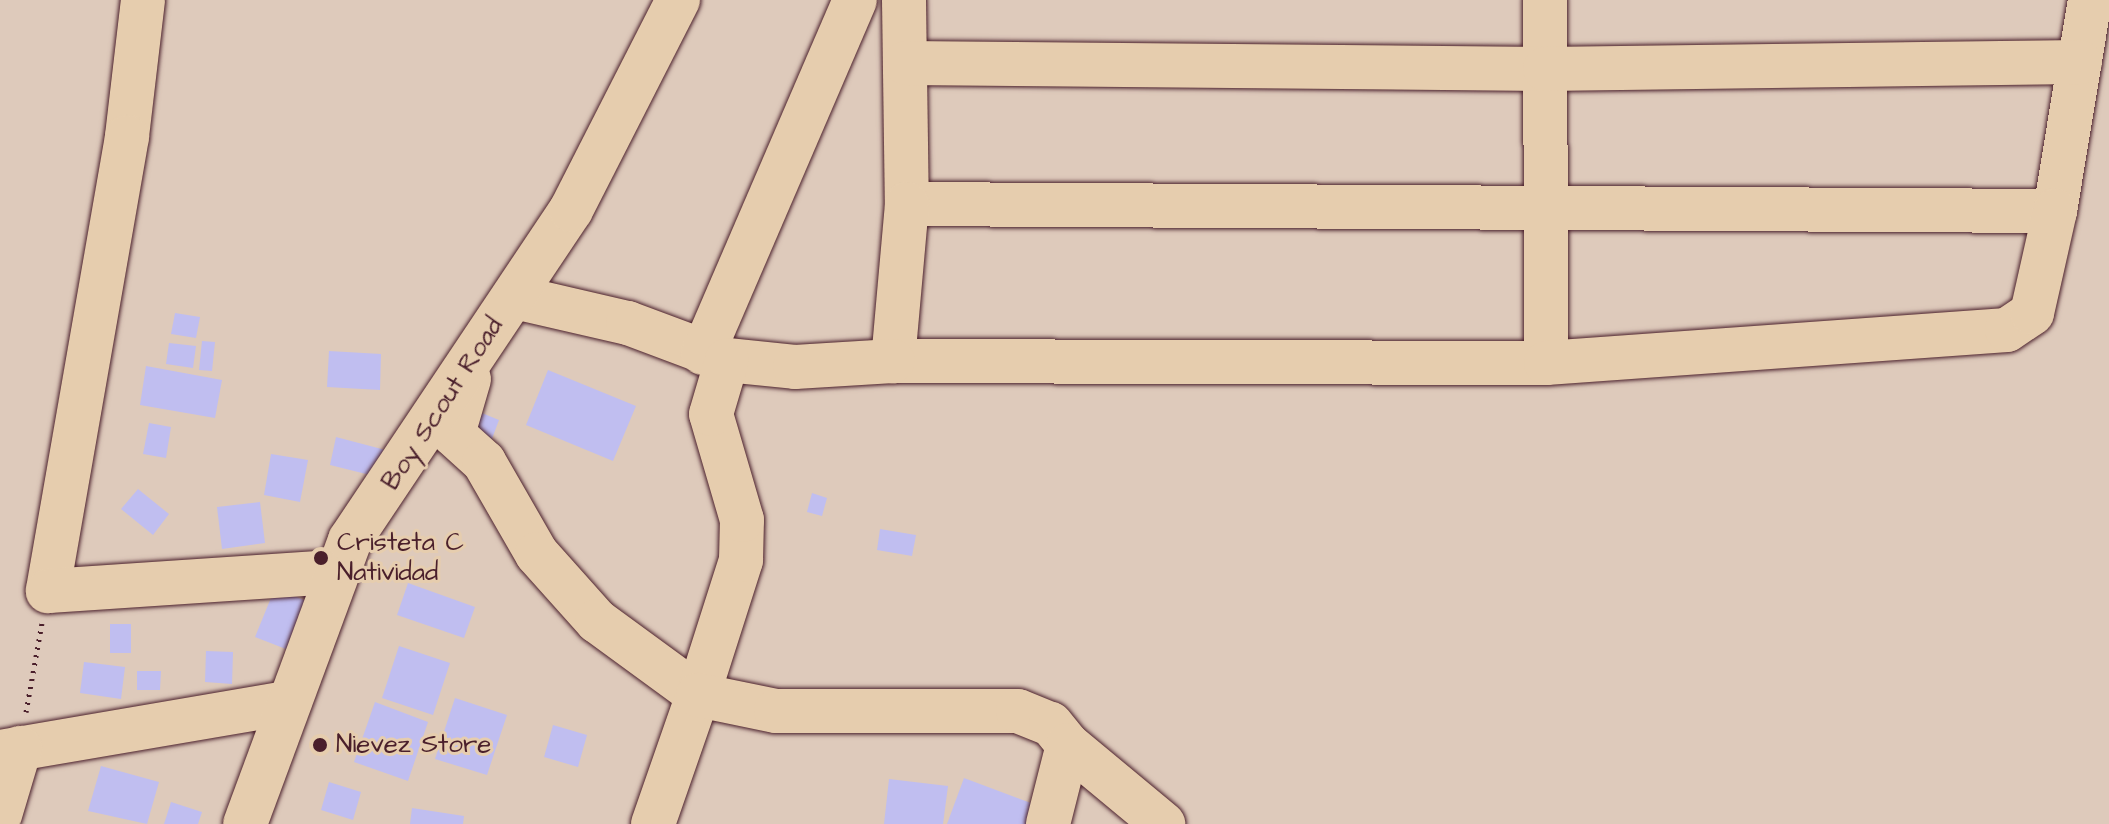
<!DOCTYPE html>
<style>
body{margin:0}
#map{position:relative;width:2109px;height:824px;overflow:hidden;background:#decabb;font-family:"Architects Daughter",sans-serif}
div>[style]{position:absolute}
.building>*{inset:0;background:#c0bef0}
.path>*{height:5px;margin-top:-2.5px;transform-origin:0;background:repeating-linear-gradient(90deg,#4a1f2b 0 2px,transparent 0 8px)}
.roads{filter:drop-shadow(0 0 2px #4a1f2b) drop-shadow(0 0 2px #4a1f2b)}
.minor>*{height:44px;margin:-22px;padding:0 22px;transform-origin:22px;border-radius:22px;background:#e6cdae}
.dots>*{width:22px;height:22px;translate:-50% -50%;box-sizing:border-box;border:4px solid #e6cdae;border-radius:50%}
span{translate:-50% -50%;white-space:nowrap;text-align:center;line-height:1.15;-webkit-text-stroke:6px #e6cdae;paint-order:stroke}
.street-label{font-size:26px;color:#4a1f2b}
.poi-label{font-size:26px;color:#4a1f2b}
.left{translate:0 -50%;text-align:left}
</style>
<div id="map">
<div class="building">
<div style="clip-path:polygon(175px 313px,200px 317px,196px 338px,171px 334px)"></div>
<div style="clip-path:polygon(202px 341px,215px 342px,212px 371px,199px 370px)"></div>
<div style="clip-path:polygon(169px 343px,196px 346px,193px 368px,166px 364px)"></div>
<div style="clip-path:polygon(329px 351px,381px 354px,380px 390px,327px 387px)"></div>
<div style="clip-path:polygon(146px 366px,222px 380px,215px 418px,140px 405px)"></div>
<div style="clip-path:polygon(548px 370px,636px 406px,613px 461px,526px 425px)"></div>
<div style="clip-path:polygon(482px 413px,499px 420px,490px 444px,472px 437px)"></div>
<div style="clip-path:polygon(149px 423px,171px 427px,166px 458px,143px 454px)"></div>
<div style="clip-path:polygon(336px 437px,393px 452px,386px 479px,330px 465px)"></div>
<div style="clip-path:polygon(271px 454px,308px 460px,300px 502px,264px 495px)"></div>
<div style="clip-path:polygon(138px 489px,169px 514px,153px 535px,121px 509px)"></div>
<div style="clip-path:polygon(812px 493px,827px 498px,822px 516px,807px 512px)"></div>
<div style="clip-path:polygon(260px 502px,265px 543px,222px 549px,217px 507px)"></div>
<div style="clip-path:polygon(880px 529px,916px 535px,912px 556px,877px 550px)"></div>
<div style="clip-path:polygon(408px 583px,475px 607px,464px 638px,397px 615px)"></div>
<div style="clip-path:polygon(275px 588px,311px 603px,291px 651px,255px 637px)"></div>
<div style="clip-path:polygon(110px 624px,131px 624px,131px 653px,110px 653px)"></div>
<div style="clip-path:polygon(399px 646px,450px 663px,433px 715px,382px 698px)"></div>
<div style="clip-path:polygon(206px 651px,233px 652px,232px 684px,205px 682px)"></div>
<div style="clip-path:polygon(84px 662px,125px 667px,121px 699px,80px 693px)"></div>
<div style="clip-path:polygon(137px 671px,161px 671px,160px 690px,137px 690px)"></div>
<div style="clip-path:polygon(455px 698px,507px 715px,487px 775px,435px 759px)"></div>
<div style="clip-path:polygon(375px 702px,428px 722px,408px 781px,354px 762px)"></div>
<div style="clip-path:polygon(553px 725px,587px 735px,578px 767px,544px 757px)"></div>
<div style="clip-path:polygon(101px 766px,159px 782px,147px 824px,88px 811px)"></div>
<div style="clip-path:polygon(964px 778px,1039px 806px,1032px 824px,947px 824px)"></div>
<div style="clip-path:polygon(889px 779px,948px 786px,943px 824px,884px 824px)"></div>
<div style="clip-path:polygon(329px 782px,361px 792px,353px 820px,321px 810px)"></div>
<div style="clip-path:polygon(171px 802px,202px 812px,198px 824px,164px 824px)"></div>
<div style="clip-path:polygon(412px 808px,464px 816px,463px 824px,410px 824px)"></div>
</div>
<div class="path">
<div style="left:26px;top:712px;width:90px;rotate:-79.8deg"></div>
</div>
<div class="roads">
<div class="minor">
<div style="left:143px;top:0;width:138px;rotate:96.7deg"></div>
<div style="left:127px;top:137px;width:461px;rotate:99.9deg"></div>
<div style="left:48px;top:591px;width:290px;rotate:-3.8deg"></div>
<div style="left:904px;top:0;width:204px;rotate:89.2deg"></div>
<div style="left:907px;top:204px;width:1148px;rotate:0.35deg"></div>
<div style="left:2055px;top:211px;width:214px;rotate:-80.6deg"></div>
<div style="left:1545px;top:0;width:363px;rotate:89.8deg"></div>
<div style="left:906px;top:63px;width:639px;rotate:0.54deg"></div>
<div style="left:1545px;top:69px;width:535px;rotate:-0.75deg"></div>
<div style="left:907px;top:204px;width:158px;rotate:95.1deg"></div>
<div style="left:893px;top:361px;width:653px;rotate:0.18deg"></div>
<div style="left:1546px;top:363px;width:462px;rotate:-4.1deg"></div>
<div style="left:2007px;top:330px;width:30px;rotate:-34deg"></div>
<div style="left:2032px;top:313px;width:105px;rotate:-77.3deg"></div>
<div style="left:515px;top:297px;width:116px;rotate:13deg"></div>
<div style="left:628px;top:323px;width:106px;rotate:20.5deg"></div>
<div style="left:727px;top:360px;width:68px;rotate:5.9deg"></div>
<div style="left:795px;top:367px;width:98px;rotate:-3.5deg"></div>
<div style="left:703px;top:353px;width:384px;rotate:-66.7deg"></div>
<div style="left:469px;top:379px;width:57px;rotate:106.2deg"></div>
<div style="left:453px;top:434px;width:42px;rotate:42.1deg"></div>
<div style="left:484px;top:462px;width:106px;rotate:60.1deg"></div>
<div style="left:537px;top:554px;width:90px;rotate:48.2deg"></div>
<div style="left:597px;top:621px;width:125px;rotate:36.2deg"></div>
<div style="left:698px;top:695px;width:142px;rotate:-72.3deg"></div>
<div style="left:741px;top:560px;width:40px;rotate:-88.6deg"></div>
<div style="left:742px;top:520px;width:110px;rotate:-106.3deg"></div>
<div style="left:711px;top:414px;width:56px;rotate:-73.5deg"></div>
<div style="left:0;top:752px;width:291px;rotate:-9.7deg"></div>
<div style="left:0;top:815px;width:70px;rotate:-73.4deg"></div>
<div style="left:245px;top:824px;width:303px;rotate:-69.7deg"></div>
<div style="left:350px;top:540px;width:397px;rotate:-56.2deg"></div>
<div style="left:571px;top:210px;width:236px;rotate:-63deg"></div>
<div style="left:653px;top:824px;width:137px;rotate:-70.8deg"></div>
<div style="left:698px;top:695px;width:80px;rotate:11.6deg"></div>
<div style="left:776px;top:711px;width:242px"></div>
<div style="left:1018px;top:711px;width:35px;rotate:22deg"></div>
<div style="left:1051px;top:724px;width:27px;rotate:51deg"></div>
<div style="left:1048px;top:824px;width:81px;rotate:-75.8deg"></div>
<div style="left:1068px;top:745px;width:124px;rotate:39.7deg"></div>
</div>
</div>
<div class="dots">
<div style="left:321px;top:558px;background:#4a1f2b"></div>
<div style="left:320px;top:745px;background:#4a1f2b"></div>
</div>
<div class="street-label">
<span style="left:443px;top:404px;rotate:-57deg">Boy Scout Road</span>
</div>
<div class="poi-label">
<span class="left" style="left:337px;top:558px">Cristeta C<br>Natividad</span>
<span class="left" style="left:336px;top:745px">Nievez Store</span>
</div>
</div>
